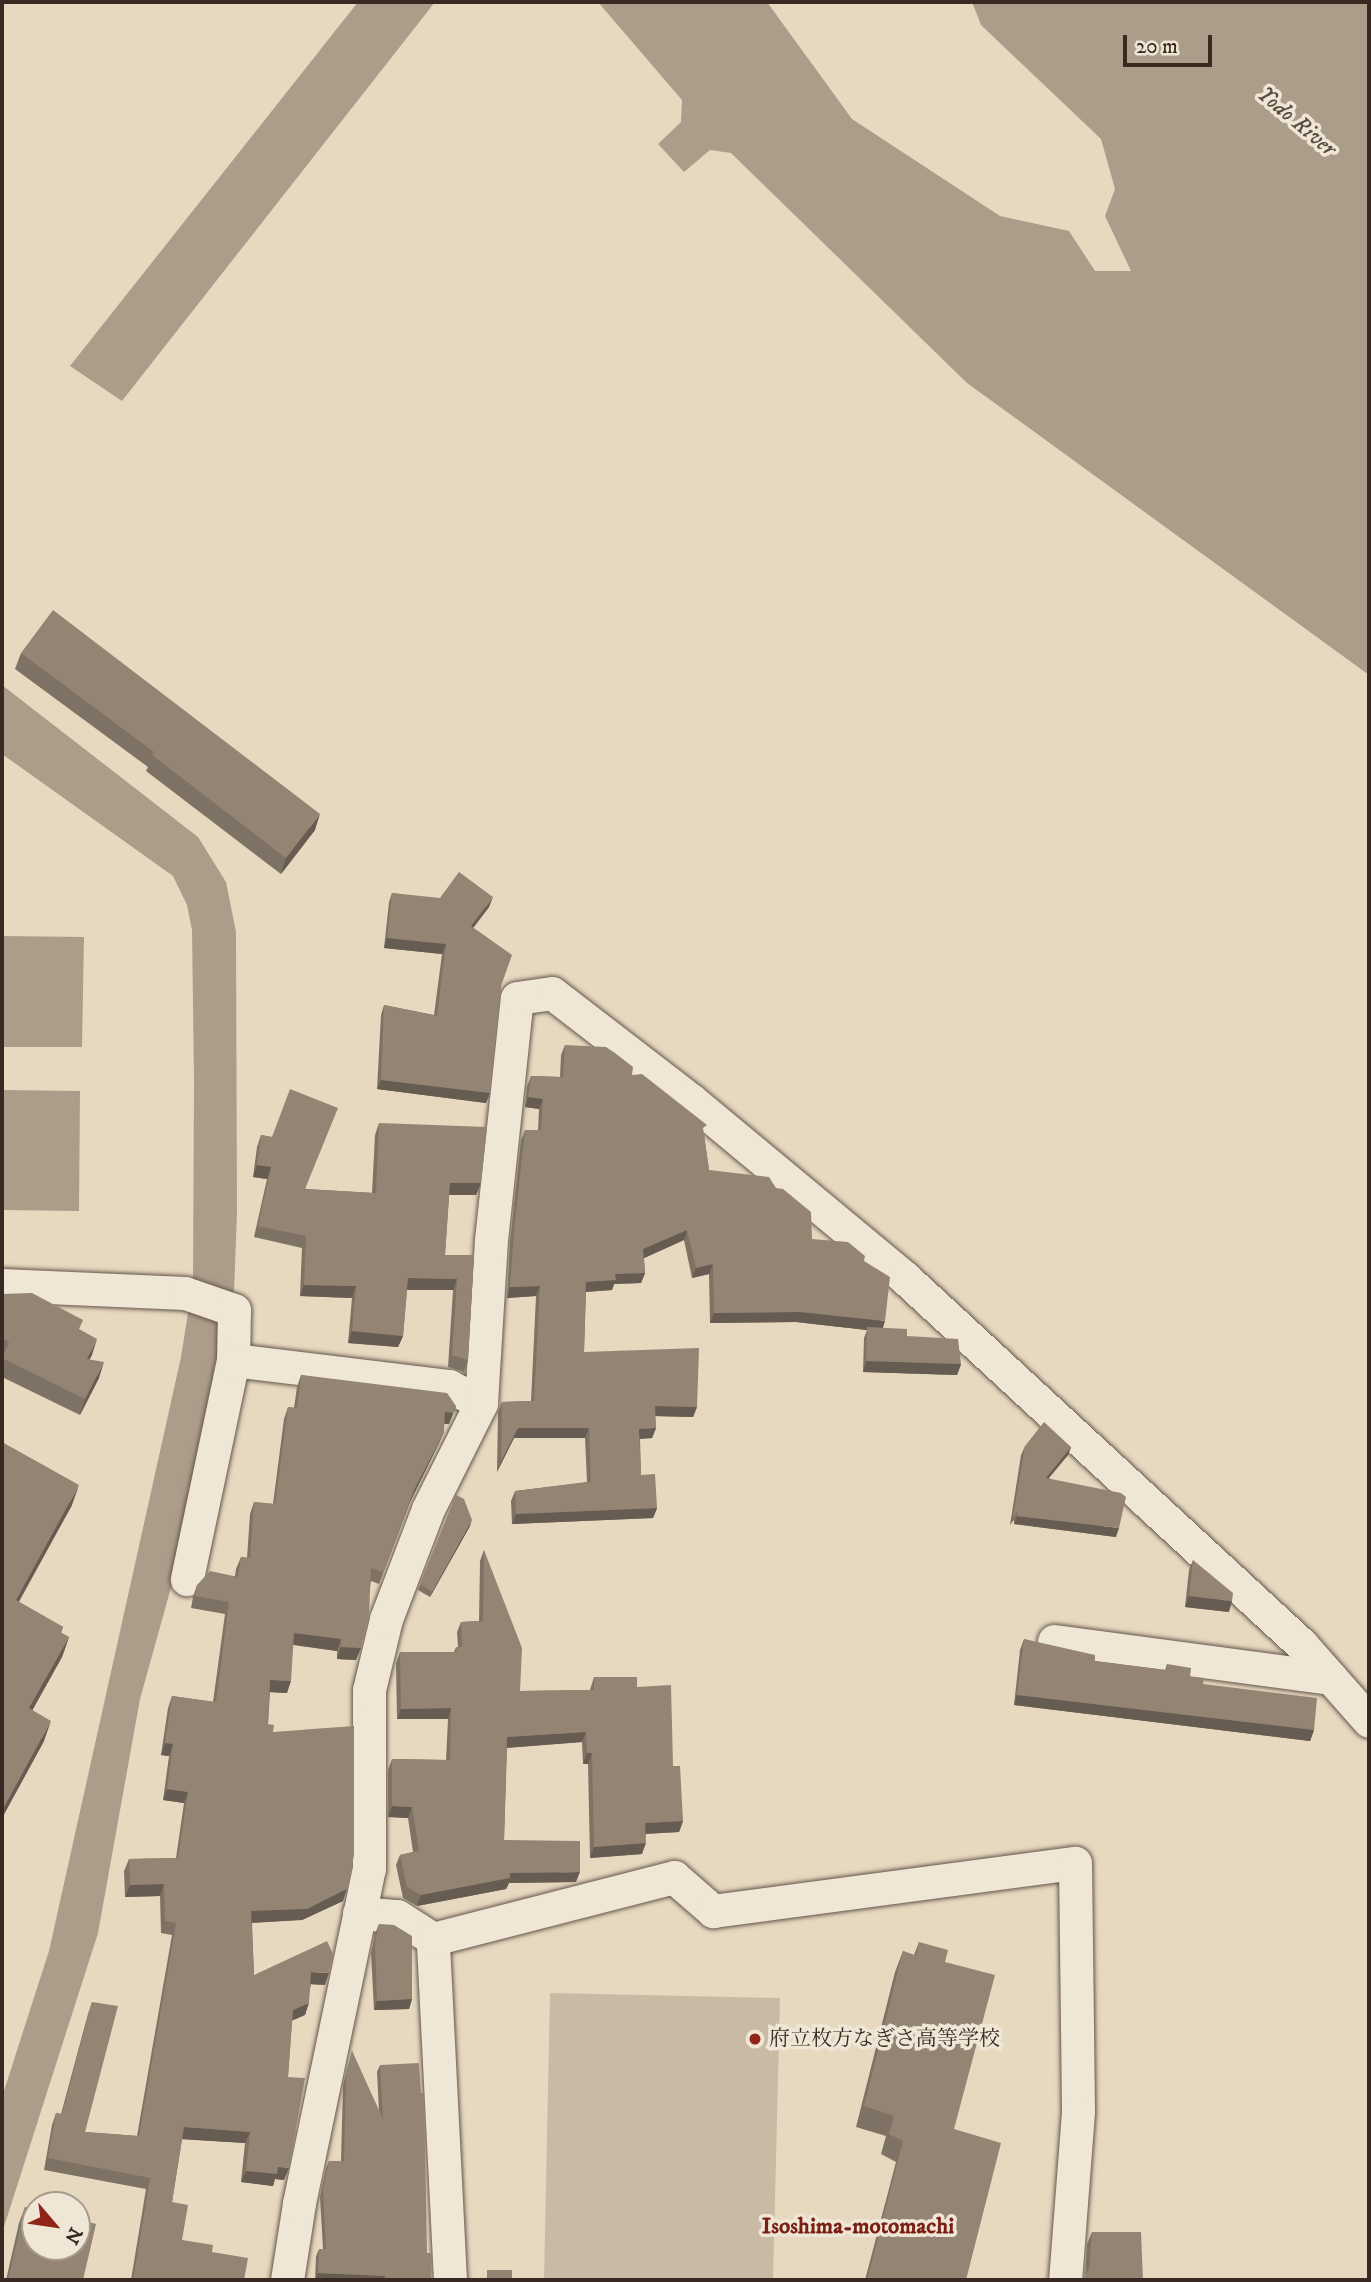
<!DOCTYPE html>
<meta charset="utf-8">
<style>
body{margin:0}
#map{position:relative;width:1371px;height:2282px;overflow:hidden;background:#e7d8c0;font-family:"IM FELL DW Pica","Noto Serif JP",serif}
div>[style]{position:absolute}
.green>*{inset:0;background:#c9baa5}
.water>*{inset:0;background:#ac9d8a}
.roads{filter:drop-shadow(0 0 2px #64564a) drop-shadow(0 0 2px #64564a)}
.minor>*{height:33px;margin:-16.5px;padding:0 16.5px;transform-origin:16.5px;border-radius:16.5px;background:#efe6d6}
.wall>*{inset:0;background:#7e7264}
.shaded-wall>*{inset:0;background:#675c51}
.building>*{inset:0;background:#938474}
.dots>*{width:19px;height:19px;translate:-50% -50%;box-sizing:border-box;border:4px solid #efe6d6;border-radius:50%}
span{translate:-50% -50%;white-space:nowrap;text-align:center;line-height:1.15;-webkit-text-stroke:7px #efe6d6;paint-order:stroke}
.poi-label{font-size:21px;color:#382a22}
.left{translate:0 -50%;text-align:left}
.water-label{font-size:23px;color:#5b4c41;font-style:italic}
.neighbourhood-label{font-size:23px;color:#7a1f14;font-weight:700}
.frame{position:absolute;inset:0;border:4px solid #382a22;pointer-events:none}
.north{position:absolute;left:21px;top:2191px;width:70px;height:70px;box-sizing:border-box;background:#efe6d6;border:2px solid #a69b8e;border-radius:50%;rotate:119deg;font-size:19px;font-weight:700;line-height:28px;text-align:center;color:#382a22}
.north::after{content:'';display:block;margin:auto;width:24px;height:32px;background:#8f2418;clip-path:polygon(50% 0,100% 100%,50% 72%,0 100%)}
.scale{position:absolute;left:1123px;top:35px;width:89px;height:32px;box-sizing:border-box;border:4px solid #382a22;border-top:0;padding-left:9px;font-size:21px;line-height:24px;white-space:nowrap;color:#382a22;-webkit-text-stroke:5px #efe6d6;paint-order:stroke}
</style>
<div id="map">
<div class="green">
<div style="clip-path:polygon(550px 1993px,780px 1998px,773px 2280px,544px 2280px)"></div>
</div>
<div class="water">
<div style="clip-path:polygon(358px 2px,435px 2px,122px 401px,70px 366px)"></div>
<div style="clip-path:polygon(598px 2px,767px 2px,852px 119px,1000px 216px,1069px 231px,1095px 271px,1131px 271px,1105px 216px,1115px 189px,1101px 139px,981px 25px,972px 2px,1369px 2px,1369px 675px,967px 383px,731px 153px,710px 150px,684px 172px,658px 144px,681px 122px,682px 100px)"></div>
<div style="clip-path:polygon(2px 685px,198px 837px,226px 882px,236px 932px,237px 1213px,234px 1293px,214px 1368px,218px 1370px,172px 1584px,140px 1699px,98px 1933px,2px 2233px,2px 2097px,49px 1951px,181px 1357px,193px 1282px,194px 1080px,192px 930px,187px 905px,173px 876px,2px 754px)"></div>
<div style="clip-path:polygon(2px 936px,84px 937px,82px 1047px,2px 1047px)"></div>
<div style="clip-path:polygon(2px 1090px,80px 1091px,79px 1211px,2px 1210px)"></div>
</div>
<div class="roads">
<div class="minor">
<div style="left:2px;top:1285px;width:183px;rotate:2.5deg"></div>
<div style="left:185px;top:1293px;width:52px;rotate:19.1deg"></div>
<div style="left:234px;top:1310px;width:50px;rotate:91.1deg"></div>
<div style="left:233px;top:1360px;width:224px;rotate:101.9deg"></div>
<div style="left:233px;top:1360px;width:218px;rotate:6.9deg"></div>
<div style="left:449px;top:1386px;width:36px;rotate:28deg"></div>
<div style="left:1054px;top:1641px;width:279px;rotate:7.6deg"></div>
<div style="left:359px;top:1913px;width:38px;rotate:5deg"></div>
<div style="left:397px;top:1916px;width:43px;rotate:32.6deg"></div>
<div style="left:287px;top:2280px;width:78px;rotate:-81.1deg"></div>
<div style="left:299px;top:2203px;width:341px;rotate:-78.2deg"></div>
<div style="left:369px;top:1869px;width:179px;rotate:-90deg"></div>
<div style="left:369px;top:1690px;width:73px;rotate:-76.5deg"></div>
<div style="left:386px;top:1619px;width:118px;rotate:-69.1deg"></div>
<div style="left:428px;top:1509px;width:119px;rotate:-63.4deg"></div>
<div style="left:481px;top:1403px;width:163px;rotate:-86.5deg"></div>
<div style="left:491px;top:1240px;width:243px;rotate:-83.9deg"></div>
<div style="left:517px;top:998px;width:35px;rotate:-8deg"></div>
<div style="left:552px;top:993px;width:177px;rotate:37.6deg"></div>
<div style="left:692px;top:1101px;width:277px;rotate:39.7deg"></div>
<div style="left:905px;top:1278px;width:541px;rotate:42.75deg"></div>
<div style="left:1302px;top:1645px;width:101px;rotate:48.6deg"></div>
<div style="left:450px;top:2280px;width:341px;rotate:-92.9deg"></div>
<div style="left:433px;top:1939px;width:249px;rotate:-14.4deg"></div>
<div style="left:674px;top:1877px;width:52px;rotate:41.1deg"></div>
<div style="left:713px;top:1911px;width:365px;rotate:-7.6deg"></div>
<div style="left:1075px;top:1863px;width:249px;rotate:89.3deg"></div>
<div style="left:1078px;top:2112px;width:169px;rotate:94.4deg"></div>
</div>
</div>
<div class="wall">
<div style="clip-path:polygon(21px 653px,315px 830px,281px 874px,146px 771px,148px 767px,15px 669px)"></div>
<div style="clip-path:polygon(392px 893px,489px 907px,473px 928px,501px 986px,490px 1093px,486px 1103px,377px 1089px,381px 1015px,384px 1005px,434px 1015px,442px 954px,384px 948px,389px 902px)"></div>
<div style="clip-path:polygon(565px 1045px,632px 1075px,704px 1135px,709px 1170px,776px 1188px,812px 1239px,864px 1261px,883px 1328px,907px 1336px,961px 1364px,957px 1375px,863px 1372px,864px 1338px,867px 1330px,796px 1322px,710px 1323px,709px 1274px,692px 1278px,684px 1240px,644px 1258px,645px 1273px,641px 1283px,614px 1284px,612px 1290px,586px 1292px,584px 1352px,697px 1407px,693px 1417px,655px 1416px,656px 1428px,652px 1438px,640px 1439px,641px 1475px,657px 1508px,653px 1518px,512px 1524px,511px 1501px,515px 1491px,587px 1482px,585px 1438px,514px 1438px,497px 1472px,498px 1412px,502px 1402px,531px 1401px,536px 1296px,507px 1298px,510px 1242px,521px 1140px,525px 1130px,538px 1130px,539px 1109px,525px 1107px,527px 1086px,531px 1076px,560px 1077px,561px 1055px)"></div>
<div style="clip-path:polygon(379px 1123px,481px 1183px,476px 1195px,449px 1195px,445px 1255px,474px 1255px,468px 1360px,464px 1372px,448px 1367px,453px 1290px,407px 1290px,403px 1336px,398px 1347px,348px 1343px,352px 1298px,300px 1296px,302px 1248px,254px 1237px,267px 1179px,253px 1177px,257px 1147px,261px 1135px,272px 1137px,306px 1189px,372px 1193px,375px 1135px)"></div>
<div style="clip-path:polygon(2px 1294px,80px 1330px,92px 1355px,89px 1359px,99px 1378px,80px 1415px,2px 1377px)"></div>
<div style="clip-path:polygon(301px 1375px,456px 1406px,449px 1424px,444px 1424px,444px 1432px,439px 1443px,410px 1502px,379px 1584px,371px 1581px,356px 1660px,337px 1659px,337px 1651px,293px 1645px,287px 1693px,270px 1692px,268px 1724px,273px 1732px,343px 1901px,302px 1920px,252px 1923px,254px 1975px,325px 1985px,311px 1984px,305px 2015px,292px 2020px,288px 2077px,284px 2180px,275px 2179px,273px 2186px,241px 2182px,245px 2143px,182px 2139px,172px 2202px,182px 2240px,212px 2252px,244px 2280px,131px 2280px,146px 2189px,44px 2170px,52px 2125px,56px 2113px,61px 2114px,88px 2014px,92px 2002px,85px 2132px,137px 2136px,172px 1935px,161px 1933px,160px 1896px,125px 1897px,124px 1871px,129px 1859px,176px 1858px,184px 1803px,163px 1800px,169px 1756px,161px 1755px,168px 1708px,172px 1696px,213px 1702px,225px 1614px,191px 1608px,193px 1597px,197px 1585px,235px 1576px,236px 1569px,241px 1557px,247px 1558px,250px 1514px,254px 1502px,273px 1504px,284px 1419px,288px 1407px,294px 1408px,297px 1387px)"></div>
<div style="clip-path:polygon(2px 1442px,72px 1505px,19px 1602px,63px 1627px,61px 1633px,69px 1637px,62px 1657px,32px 1710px,44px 1741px,2px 1818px)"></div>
<div style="clip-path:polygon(1025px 1446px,1071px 1447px,1068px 1455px,1049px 1478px,1116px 1537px,1014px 1524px,1014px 1520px,1010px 1525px,1021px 1455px)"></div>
<div style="clip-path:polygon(456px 1495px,470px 1526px,430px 1597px,418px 1590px)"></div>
<div style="clip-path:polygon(484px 1550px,520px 1691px,590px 1690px,594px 1677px,637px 1687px,673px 1766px,683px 1821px,679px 1832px,646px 1834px,642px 1854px,590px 1858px,588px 1764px,583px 1764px,582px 1742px,507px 1748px,504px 1840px,576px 1882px,509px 1883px,506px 1889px,417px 1906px,403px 1898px,396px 1865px,400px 1855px,413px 1852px,408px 1818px,388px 1817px,388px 1770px,392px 1759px,446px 1760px,448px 1719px,397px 1719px,396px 1663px,400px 1652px,454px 1652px,456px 1647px,458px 1647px,457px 1632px,461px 1622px,479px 1621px,480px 1561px)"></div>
<div style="clip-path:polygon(1193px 1560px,1229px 1612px,1185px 1607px,1189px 1570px)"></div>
<div style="clip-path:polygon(1024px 1639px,1095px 1661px,1165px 1670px,1167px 1664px,1203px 1684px,1314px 1730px,1310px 1741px,1014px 1705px,1020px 1650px)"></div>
<div style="clip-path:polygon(379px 1924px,412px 1999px,409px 2009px,374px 2010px,371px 1953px,375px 1934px)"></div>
<div style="clip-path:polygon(919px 1942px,945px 1962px,954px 2129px,966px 2280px,865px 2280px,896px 2162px,881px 2154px,886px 2136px,856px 2127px,895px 1972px,903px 1951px,914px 1955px)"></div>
<div style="clip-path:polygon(352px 2051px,379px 2112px,377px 2072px,380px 2065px,427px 2253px,431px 2280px,315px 2280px,316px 2256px,319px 2249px,323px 2249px,320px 2197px,326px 2168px,329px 2161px,341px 2161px,343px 2085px)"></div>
<div style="clip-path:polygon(25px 2207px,83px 2280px,6px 2280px,19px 2223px)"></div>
<div style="clip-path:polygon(1092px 2232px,1143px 2280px,1085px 2276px,1087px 2244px)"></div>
</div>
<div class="shaded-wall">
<div style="clip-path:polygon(320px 814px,315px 830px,281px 874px,286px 858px)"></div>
<div style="clip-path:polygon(493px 897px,489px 907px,467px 936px,471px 926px)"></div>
<div style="clip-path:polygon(387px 938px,446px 944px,442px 954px,384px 948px)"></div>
<div style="clip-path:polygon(381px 1080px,490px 1093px,486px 1103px,377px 1089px)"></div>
<div style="clip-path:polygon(528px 1097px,543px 1099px,539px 1109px,525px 1107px)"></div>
<div style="clip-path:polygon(257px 1165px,271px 1167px,267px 1179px,253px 1177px)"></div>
<div style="clip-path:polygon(450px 1183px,481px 1183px,476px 1195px,445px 1195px)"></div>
<div style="clip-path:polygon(687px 1230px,684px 1240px,640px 1260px,643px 1249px)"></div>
<div style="clip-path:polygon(713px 1264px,709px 1274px,692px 1278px,696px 1268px)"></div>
<div style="clip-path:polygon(645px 1273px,641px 1283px,614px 1284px,612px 1290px,583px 1292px,586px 1282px,615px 1274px)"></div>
<div style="clip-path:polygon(408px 1278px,457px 1279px,453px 1290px,404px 1290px)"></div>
<div style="clip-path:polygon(304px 1285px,356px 1286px,352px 1298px,300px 1296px)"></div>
<div style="clip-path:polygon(540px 1286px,536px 1296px,507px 1298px,510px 1287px)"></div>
<div style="clip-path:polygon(800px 1312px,885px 1321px,882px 1331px,867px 1327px,867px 1330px,796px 1322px,710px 1323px,714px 1313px)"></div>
<div style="clip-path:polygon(352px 1331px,403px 1336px,398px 1347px,348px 1343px)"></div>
<div style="clip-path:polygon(97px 1339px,92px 1355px,81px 1375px,87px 1359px)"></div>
<div style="clip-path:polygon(866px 1361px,961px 1364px,957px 1375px,863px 1372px)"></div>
<div style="clip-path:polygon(104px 1362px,99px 1378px,80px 1415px,85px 1399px)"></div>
<div style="clip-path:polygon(456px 1406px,449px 1424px,441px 1424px,445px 1412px)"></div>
<div style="clip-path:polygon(655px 1406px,697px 1407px,693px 1417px,651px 1416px)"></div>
<div style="clip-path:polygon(518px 1428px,589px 1428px,585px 1438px,514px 1438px,497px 1472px,501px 1461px)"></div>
<div style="clip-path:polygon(656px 1428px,652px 1438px,636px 1439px,639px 1429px)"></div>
<div style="clip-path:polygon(444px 1432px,439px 1443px,410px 1502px,379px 1584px,414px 1490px)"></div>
<div style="clip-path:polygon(1071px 1447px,1068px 1455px,1042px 1486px,1046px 1478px)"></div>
<div style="clip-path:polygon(79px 1485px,72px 1505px,8px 1620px,16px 1600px)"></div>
<div style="clip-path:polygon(657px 1508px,653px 1518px,512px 1524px,516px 1514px)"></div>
<div style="clip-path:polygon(1017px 1516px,1119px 1528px,1116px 1537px,1014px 1524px)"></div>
<div style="clip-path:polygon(472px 1520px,470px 1526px,430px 1597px,432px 1592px)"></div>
<div style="clip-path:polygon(1189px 1596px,1232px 1601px,1229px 1612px,1185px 1607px)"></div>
<div style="clip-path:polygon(294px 1633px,341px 1639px,337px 1651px,290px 1644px)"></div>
<div style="clip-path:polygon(69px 1637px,62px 1657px,22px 1729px,29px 1708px)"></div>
<div style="clip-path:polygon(341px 1647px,361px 1648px,356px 1660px,337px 1659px)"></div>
<div style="clip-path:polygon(270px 1680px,291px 1681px,287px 1693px,266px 1692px)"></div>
<div style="clip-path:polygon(1017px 1695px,1314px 1730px,1310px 1741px,1014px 1705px)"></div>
<div style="clip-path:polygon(451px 1708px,448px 1719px,397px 1719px,401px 1709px)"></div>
<div style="clip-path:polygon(51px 1721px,44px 1741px,2px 1818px,2px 1814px,5px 1805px)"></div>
<div style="clip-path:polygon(586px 1732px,582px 1742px,503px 1748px,507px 1737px)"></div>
<div style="clip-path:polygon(165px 1743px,173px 1744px,169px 1756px,161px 1755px)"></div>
<div style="clip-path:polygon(587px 1753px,592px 1753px,588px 1764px,583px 1764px)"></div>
<div style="clip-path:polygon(167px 1789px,188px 1792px,184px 1803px,163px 1800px)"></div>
<div style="clip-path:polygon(392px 1806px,412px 1807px,408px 1818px,388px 1817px)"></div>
<div style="clip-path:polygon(683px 1821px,679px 1832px,641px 1834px,645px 1823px)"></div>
<div style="clip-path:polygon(646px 1843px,642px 1854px,590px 1858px,594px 1847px)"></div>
<div style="clip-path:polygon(580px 1872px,576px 1882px,509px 1883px,506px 1889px,417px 1906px,421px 1895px,510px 1873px)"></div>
<div style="clip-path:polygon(164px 1884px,160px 1896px,125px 1897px,130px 1885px)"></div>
<div style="clip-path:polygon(347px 1889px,343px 1901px,302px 1920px,247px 1923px,251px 1911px)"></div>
<div style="clip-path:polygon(311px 1972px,329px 1973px,325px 1985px,307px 1984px)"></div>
<div style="clip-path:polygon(412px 1999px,409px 2009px,374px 2010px,377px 2001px)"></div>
<div style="clip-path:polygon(309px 2003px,305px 2015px,289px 2022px,293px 2010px)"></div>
<div style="clip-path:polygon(184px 2127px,250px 2132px,245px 2143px,179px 2139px)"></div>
<div style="clip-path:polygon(278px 2167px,289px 2168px,284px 2180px,275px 2179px,273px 2186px,241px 2182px,246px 2171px)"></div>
<div style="clip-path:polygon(318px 2273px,385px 2276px,383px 2280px,315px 2280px)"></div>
</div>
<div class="building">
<div style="clip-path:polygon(53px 610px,320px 814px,286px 858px,152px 755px,154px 752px,21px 653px)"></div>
<div style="clip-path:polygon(459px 872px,493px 897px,471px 926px,512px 955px,501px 986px,490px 1093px,381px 1080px,384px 1005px,437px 1016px,446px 944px,387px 938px,392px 893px,440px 898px)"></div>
<div style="clip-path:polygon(565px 1045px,606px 1047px,615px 1053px,633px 1067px,632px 1075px,642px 1074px,707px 1125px,703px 1128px,709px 1170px,769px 1177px,776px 1188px,783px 1189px,811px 1212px,812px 1239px,848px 1242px,865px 1256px,864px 1261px,890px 1277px,885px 1321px,800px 1312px,714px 1313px,713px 1264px,696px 1268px,687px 1230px,643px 1249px,645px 1273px,615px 1274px,616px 1280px,586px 1282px,584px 1352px,699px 1348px,697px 1407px,655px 1406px,656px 1428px,639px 1429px,641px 1475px,655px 1474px,657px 1508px,516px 1514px,515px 1491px,591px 1482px,589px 1428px,518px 1428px,501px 1461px,502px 1402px,534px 1401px,540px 1286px,510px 1287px,514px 1231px,525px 1130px,541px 1130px,543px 1099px,528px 1097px,531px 1076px,563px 1077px)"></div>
<div style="clip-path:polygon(290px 1089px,338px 1108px,305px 1189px,376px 1193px,379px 1123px,487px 1127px,481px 1183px,450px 1183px,445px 1255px,474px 1255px,468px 1360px,452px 1355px,457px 1279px,408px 1278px,403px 1336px,352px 1331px,356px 1286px,304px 1285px,306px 1236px,258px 1226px,271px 1167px,257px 1165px,261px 1135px,272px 1137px)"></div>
<div style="clip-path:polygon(32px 1293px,83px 1320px,79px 1329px,97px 1339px,87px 1359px,104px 1362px,85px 1399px,2px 1358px,9px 1342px,2px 1338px,2px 1294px)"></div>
<div style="clip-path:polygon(867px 1327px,907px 1329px,907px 1336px,958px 1339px,961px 1364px,866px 1361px)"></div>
<div style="clip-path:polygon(301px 1375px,447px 1393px,456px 1406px,453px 1413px,445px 1412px,444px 1432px,414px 1490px,383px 1572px,371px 1568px,369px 1615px,361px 1648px,341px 1647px,341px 1639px,294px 1633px,291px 1681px,270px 1680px,268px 1724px,274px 1725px,273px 1732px,354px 1726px,354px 1855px,347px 1889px,307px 1909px,251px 1911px,254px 1975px,327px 1941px,333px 1954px,329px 1973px,311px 1972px,309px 2003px,293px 2010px,288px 2077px,305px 2078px,289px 2168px,278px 2167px,277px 2174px,246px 2171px,250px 2132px,184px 2127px,172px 2202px,188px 2205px,182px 2240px,213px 2245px,212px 2252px,248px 2258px,244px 2280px,133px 2280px,150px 2178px,48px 2158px,56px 2113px,62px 2114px,92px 2002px,118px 2006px,85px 2132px,139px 2136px,176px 1923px,165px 1921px,164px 1884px,130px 1885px,129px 1859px,178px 1858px,188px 1792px,167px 1789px,173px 1744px,165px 1743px,172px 1696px,216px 1702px,229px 1602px,195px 1596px,197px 1585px,210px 1571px,238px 1577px,241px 1557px,250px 1558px,254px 1502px,275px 1504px,288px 1407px,297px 1408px)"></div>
<div style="clip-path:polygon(1044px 1422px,1071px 1447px,1046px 1478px,1121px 1493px,1126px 1497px,1119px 1528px,1017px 1516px,1017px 1512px,1013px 1517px,1025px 1446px)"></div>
<div style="clip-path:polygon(2px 1442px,79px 1485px,16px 1600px,63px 1627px,60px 1632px,69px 1637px,29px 1708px,51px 1721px,5px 1805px,2px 1804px)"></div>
<div style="clip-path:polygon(456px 1495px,464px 1499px,472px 1520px,432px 1592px,420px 1584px)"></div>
<div style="clip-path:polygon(484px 1550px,522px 1648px,520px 1691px,594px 1690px,594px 1677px,637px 1677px,637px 1687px,671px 1685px,673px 1766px,680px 1766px,683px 1821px,645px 1823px,646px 1843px,594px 1847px,592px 1753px,587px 1753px,586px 1732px,507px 1737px,504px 1840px,580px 1841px,580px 1872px,510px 1873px,510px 1878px,421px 1895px,407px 1887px,400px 1855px,419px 1851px,412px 1807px,392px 1806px,392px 1759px,450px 1760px,451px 1708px,401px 1709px,400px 1652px,457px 1652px,456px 1647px,462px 1647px,461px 1622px,483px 1621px)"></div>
<div style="clip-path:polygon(1193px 1560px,1233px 1593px,1232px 1601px,1189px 1596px)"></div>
<div style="clip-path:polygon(1024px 1639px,1095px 1655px,1095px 1661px,1166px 1670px,1167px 1664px,1191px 1668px,1190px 1677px,1204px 1678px,1203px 1684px,1317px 1698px,1314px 1730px,1017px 1695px)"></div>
<div style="clip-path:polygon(379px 1924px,394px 1925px,412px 1936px,412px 1999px,377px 2001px,375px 1943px)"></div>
<div style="clip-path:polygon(919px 1942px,948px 1950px,945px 1962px,995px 1975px,954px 2129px,1001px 2143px,966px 2280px,867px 2280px,903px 2141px,889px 2134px,894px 2116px,864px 2106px,903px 1951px,916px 1956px)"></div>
<div style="clip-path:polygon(352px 2051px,383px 2119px,380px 2065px,419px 2063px,421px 2093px,424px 2093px,427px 2253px,432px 2253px,431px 2280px,385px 2280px,385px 2276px,318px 2273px,319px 2249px,326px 2249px,323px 2189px,329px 2161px,344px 2161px,346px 2078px)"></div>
<div style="clip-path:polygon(25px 2207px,35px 2209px,35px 2247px,77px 2247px,77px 2219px,96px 2224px,83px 2280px,8px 2280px)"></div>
<div style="clip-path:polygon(1092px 2232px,1141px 2232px,1143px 2280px,1082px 2280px,1089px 2269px)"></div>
<div style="clip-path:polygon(487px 2270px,512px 2270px,512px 2280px,487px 2280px)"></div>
</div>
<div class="dots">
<div style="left:755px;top:2039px;background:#8f2418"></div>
</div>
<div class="poi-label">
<span class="left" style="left:769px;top:2039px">府立枚方なぎさ高等学校</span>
</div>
<div class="water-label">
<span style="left:1296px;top:122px;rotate:40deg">Yodo River</span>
</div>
<div class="neighbourhood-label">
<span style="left:858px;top:2227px">Isoshima-motomachi</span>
</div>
<div class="frame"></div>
<div class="north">N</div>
<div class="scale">20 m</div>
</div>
